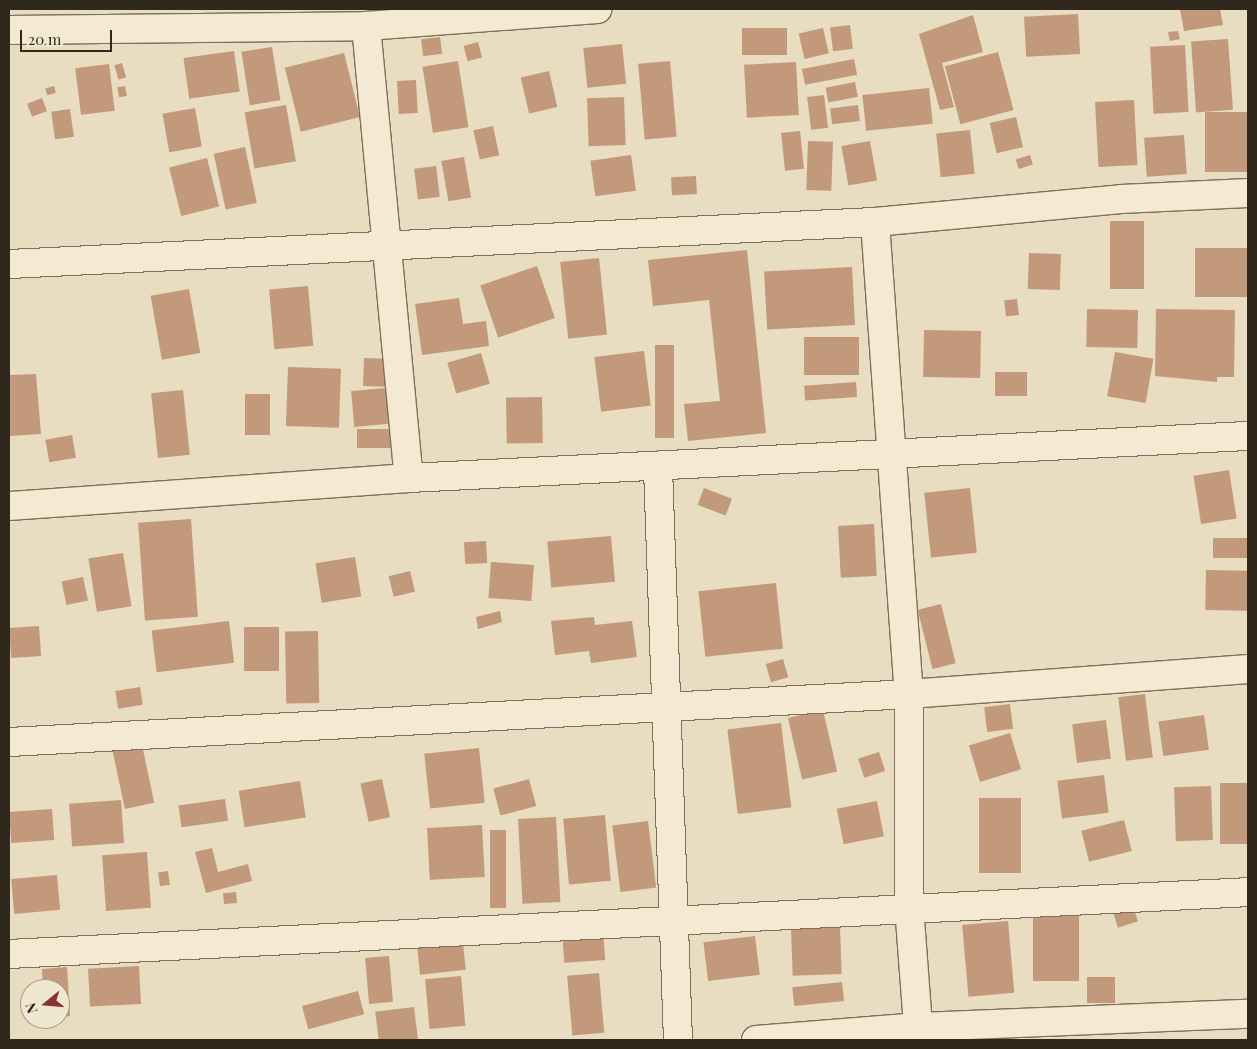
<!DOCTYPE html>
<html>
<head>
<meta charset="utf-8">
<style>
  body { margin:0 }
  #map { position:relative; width:1257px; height:1049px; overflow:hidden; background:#e8dcc1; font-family:"Playfair Display",serif }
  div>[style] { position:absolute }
  .building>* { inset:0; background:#c2997b; transform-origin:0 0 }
  .roads { filter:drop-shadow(1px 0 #7f6e5b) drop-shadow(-1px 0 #7f6e5b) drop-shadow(0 1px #7f6e5b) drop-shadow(0 -1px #7f6e5b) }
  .street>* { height:28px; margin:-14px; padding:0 14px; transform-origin:14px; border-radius:14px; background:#f4ead3 }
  span { translate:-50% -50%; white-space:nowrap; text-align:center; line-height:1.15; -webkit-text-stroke:4px #f0e7d0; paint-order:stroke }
  .frame { position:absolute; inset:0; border:10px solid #30271d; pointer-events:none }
  .north { position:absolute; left:20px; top:979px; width:50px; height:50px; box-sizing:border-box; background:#f0e7d0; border:1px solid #a39a88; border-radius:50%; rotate:253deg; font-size:14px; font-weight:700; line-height:20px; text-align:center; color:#30271d }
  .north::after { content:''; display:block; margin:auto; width:18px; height:22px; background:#873233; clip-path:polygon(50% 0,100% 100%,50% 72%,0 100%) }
  .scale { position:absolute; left:20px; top:30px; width:92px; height:22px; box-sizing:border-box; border:2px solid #30271d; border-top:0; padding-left:6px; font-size:15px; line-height:18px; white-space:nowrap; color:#30271d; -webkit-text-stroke:4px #f0e7d0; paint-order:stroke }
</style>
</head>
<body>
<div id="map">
  <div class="building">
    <i style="clip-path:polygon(1180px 9px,1220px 9px,1223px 25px,1184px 31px)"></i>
    <i style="left:1078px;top:14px;width:40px;height:54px;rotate:87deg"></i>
    <i style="clip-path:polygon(973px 15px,983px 52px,942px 63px,954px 107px,940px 110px,919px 34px)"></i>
    <i style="left:850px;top:25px;width:24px;height:20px;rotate:83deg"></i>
    <i style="left:742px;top:28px;width:45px;height:27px"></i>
    <i style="left:823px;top:28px;width:26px;height:25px;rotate:77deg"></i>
    <i style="clip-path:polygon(1178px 31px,1180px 39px,1170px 41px,1168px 32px)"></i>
    <i style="left:440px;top:37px;width:17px;height:19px;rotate:83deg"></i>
    <i style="left:1228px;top:39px;width:71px;height:37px;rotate:86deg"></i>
    <i style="left:478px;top:42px;width:16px;height:15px;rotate:75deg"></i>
    <i style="left:622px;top:44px;width:40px;height:39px;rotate:84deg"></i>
    <i style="left:1185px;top:45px;width:67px;height:35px;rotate:87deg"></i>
    <i style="left:272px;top:47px;width:54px;height:31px;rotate:81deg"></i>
    <i style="left:234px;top:51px;width:41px;height:51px;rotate:82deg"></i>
    <i style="left:998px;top:52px;width:60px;height:55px;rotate:75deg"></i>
    <i style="left:344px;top:53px;width:66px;height:61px;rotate:76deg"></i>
    <i style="left:854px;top:59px;width:16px;height:53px;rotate:79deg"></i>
    <i style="left:458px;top:61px;width:67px;height:36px;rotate:81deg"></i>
    <i style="left:670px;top:61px;width:76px;height:32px;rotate:85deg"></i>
    <i style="left:796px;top:62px;width:53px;height:52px;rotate:87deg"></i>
    <i style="left:122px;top:63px;width:15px;height:8px;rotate:74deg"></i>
    <i style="left:109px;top:64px;width:47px;height:34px;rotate:83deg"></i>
    <i style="left:549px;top:71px;width:37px;height:29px;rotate:77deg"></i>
    <i style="left:416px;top:80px;width:33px;height:19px;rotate:87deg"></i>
    <i style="left:855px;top:82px;width:15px;height:30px;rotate:79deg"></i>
    <i style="left:54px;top:86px;width:7px;height:9px;rotate:74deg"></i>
    <i style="left:125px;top:86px;width:10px;height:8px;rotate:79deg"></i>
    <i style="left:929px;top:88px;width:36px;height:67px;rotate:84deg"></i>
    <i style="left:824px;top:95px;width:33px;height:17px;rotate:83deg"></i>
    <i style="left:624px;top:97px;width:48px;height:37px;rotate:88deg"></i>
    <i style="left:42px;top:98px;width:14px;height:16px;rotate:69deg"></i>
    <i style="left:1134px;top:100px;width:65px;height:39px;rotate:87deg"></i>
    <i style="left:286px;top:105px;width:57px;height:42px;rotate:80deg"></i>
    <i style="left:858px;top:105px;width:16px;height:28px;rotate:83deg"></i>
    <i style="left:195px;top:108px;width:39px;height:33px;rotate:80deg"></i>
    <i style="left:70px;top:109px;width:28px;height:19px;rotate:82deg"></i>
    <i style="left:1248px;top:112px;width:60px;height:43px;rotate:90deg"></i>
    <i style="left:1016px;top:117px;width:31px;height:27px;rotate:77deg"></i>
    <i style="left:493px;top:126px;width:30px;height:20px;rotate:78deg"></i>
    <i style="left:970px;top:130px;width:44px;height:34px;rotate:84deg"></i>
    <i style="left:800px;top:131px;width:38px;height:19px;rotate:84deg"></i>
    <i style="left:1184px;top:135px;width:39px;height:40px;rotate:86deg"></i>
    <i style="left:808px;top:141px;width:25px;height:49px;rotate:2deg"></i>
    <i style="left:870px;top:141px;width:40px;height:29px;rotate:80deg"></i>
    <i style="left:245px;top:147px;width:57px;height:32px;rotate:78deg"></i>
    <i style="left:631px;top:155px;width:36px;height:41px;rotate:82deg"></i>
    <i style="left:1030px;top:155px;width:10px;height:15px;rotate:73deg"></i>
    <i style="left:464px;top:157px;width:41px;height:23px;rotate:80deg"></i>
    <i style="left:207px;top:158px;width:50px;height:39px;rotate:76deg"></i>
    <i style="left:436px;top:166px;width:31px;height:22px;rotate:83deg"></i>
    <i style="left:696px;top:176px;width:18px;height:25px;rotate:87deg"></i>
    <i style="left:1110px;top:221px;width:34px;height:68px"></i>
    <i style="left:1195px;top:248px;width:53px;height:49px"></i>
    <i style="clip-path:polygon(747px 250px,766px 433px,688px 441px,684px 404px,720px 401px,709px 300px,653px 306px,648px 260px)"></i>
    <i style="left:1029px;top:253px;width:32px;height:36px;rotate:2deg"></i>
    <i style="left:599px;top:258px;width:77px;height:39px;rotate:84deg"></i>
    <i style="left:537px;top:266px;width:55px;height:60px;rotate:71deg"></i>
    <i style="left:852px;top:267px;width:58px;height:88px;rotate:87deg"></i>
    <i style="left:308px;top:286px;width:60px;height:39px;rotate:85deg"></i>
    <i style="left:189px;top:289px;width:65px;height:39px;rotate:80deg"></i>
    <i style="clip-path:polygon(459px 298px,463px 324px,486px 321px,489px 346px,422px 355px,415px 304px)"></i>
    <i style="left:1017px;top:299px;width:16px;height:13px;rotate:83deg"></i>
    <i style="left:1087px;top:309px;width:51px;height:38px;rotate:1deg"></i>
    <i style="clip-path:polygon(1156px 309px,1235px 310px,1234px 377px,1217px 377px,1217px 382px,1155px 376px)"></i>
    <i style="left:924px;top:330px;width:57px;height:47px;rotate:1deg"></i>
    <i style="left:804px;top:337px;width:55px;height:38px"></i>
    <i style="left:655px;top:345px;width:19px;height:93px"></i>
    <i style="left:644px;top:351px;width:55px;height:50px;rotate:83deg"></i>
    <i style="left:1115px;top:352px;width:39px;height:45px;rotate:10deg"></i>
    <i style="left:481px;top:353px;width:32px;height:35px;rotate:74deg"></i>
    <i style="left:364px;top:358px;width:24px;height:28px;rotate:2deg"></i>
    <i style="left:288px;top:367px;width:53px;height:59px;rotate:2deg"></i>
    <i style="left:995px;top:372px;width:32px;height:24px"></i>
    <i style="clip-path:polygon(36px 374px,41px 434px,9px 436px,9px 375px)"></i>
    <i style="left:856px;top:382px;width:15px;height:52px;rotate:86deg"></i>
    <i style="left:386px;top:388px;width:36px;height:35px;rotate:85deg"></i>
    <i style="left:183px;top:390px;width:65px;height:32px;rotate:84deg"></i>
    <i style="left:245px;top:394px;width:25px;height:41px"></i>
    <i style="left:542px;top:397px;width:46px;height:36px;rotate:89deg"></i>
    <i style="left:390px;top:429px;width:19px;height:33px;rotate:90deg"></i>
    <i style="left:72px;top:435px;width:23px;height:27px;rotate:80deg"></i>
    <i style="left:1229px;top:470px;width:49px;height:36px;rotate:81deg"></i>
    <i style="left:704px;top:488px;width:30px;height:18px;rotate:21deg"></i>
    <i style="left:970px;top:488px;width:65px;height:46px;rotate:84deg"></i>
    <i style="left:191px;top:519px;width:98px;height:53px;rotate:86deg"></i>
    <i style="left:874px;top:524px;width:52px;height:36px;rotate:87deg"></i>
    <i style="left:611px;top:536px;width:46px;height:64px;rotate:85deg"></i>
    <i style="left:1248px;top:538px;width:20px;height:35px;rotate:90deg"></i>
    <i style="left:486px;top:541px;width:22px;height:22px;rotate:87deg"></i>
    <i style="left:123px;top:553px;width:54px;height:35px;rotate:81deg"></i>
    <i style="left:355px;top:557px;width:40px;height:40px;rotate:81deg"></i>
    <i style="left:491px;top:562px;width:43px;height:36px;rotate:4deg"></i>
    <i style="left:1206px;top:570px;width:42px;height:40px;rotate:1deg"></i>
    <i style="left:410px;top:571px;width:21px;height:22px;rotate:76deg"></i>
    <i style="left:83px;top:577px;width:24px;height:22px;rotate:78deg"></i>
    <i style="left:776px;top:583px;width:66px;height:78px;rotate:84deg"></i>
    <i style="left:941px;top:604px;width:61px;height:24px;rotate:76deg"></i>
    <i style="clip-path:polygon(500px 611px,502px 622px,478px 629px,476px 617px)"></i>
    <i style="clip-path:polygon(594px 617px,595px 625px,632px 621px,637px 657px,591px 663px,589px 651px,555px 655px,551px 621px)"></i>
    <i style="left:229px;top:621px;width:42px;height:78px;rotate:83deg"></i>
    <i style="left:39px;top:626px;width:30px;height:30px;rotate:86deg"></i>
    <i style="left:244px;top:627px;width:35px;height:44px"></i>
    <i style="left:318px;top:631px;width:72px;height:33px;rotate:89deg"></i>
    <i style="left:783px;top:659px;width:19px;height:18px;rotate:74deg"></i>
    <i style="left:140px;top:687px;width:18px;height:25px;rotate:81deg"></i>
    <i style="left:1145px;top:694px;width:64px;height:27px;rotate:83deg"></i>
    <i style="left:1010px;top:704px;width:25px;height:26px;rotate:83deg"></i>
    <i style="left:823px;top:710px;width:63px;height:36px;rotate:77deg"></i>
    <i style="left:1204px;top:715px;width:35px;height:46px;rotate:82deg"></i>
    <i style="left:1106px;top:720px;width:39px;height:34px;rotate:83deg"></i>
    <i style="left:781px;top:723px;width:85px;height:54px;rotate:83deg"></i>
    <i style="left:1010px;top:733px;width:38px;height:43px;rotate:73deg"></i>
    <i style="left:142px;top:745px;width:59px;height:30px;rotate:78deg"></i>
    <i style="left:479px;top:748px;width:55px;height:55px;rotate:84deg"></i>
    <i style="left:879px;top:752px;width:20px;height:22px;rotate:72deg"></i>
    <i style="left:1104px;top:775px;width:38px;height:47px;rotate:83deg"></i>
    <i style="left:382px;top:779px;width:39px;height:22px;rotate:78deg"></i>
    <i style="left:529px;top:779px;width:28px;height:37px;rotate:75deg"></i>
    <i style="left:300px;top:781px;width:37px;height:62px;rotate:81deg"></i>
    <i style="left:1248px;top:783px;width:61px;height:28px;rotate:90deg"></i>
    <i style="left:1211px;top:786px;width:54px;height:37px;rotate:88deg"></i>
    <i style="left:979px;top:798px;width:42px;height:75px"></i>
    <i style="left:225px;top:799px;width:22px;height:47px;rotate:82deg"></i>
    <i style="left:121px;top:800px;width:43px;height:52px;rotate:86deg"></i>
    <i style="left:877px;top:801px;width:36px;height:41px;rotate:79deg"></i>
    <i style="left:52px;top:809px;width:31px;height:43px;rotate:86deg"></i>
    <i style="left:605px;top:815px;width:66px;height:42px;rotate:85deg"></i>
    <i style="left:556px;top:817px;width:85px;height:38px;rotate:87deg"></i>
    <i style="left:1124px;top:820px;width:32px;height:44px;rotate:76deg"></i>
    <i style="left:648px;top:821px;width:67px;height:36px;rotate:83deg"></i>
    <i style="left:482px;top:825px;width:52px;height:55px;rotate:87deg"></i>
    <i style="left:490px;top:830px;width:16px;height:78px"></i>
    <i style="clip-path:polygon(212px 848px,218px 872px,248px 864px,252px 881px,206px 893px,195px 852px)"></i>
    <i style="left:147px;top:852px;width:56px;height:45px;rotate:86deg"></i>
    <i style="left:168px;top:871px;width:14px;height:10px;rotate:82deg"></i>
    <i style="left:57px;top:875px;width:35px;height:46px;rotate:85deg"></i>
    <i style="left:236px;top:892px;width:11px;height:13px;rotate:85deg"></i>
    <i style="left:1133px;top:906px;width:16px;height:21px;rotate:72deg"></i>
    <i style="left:1033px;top:913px;width:46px;height:68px"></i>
    <i style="left:1008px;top:921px;width:72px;height:46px;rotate:85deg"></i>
    <i style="left:840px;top:927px;width:47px;height:49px;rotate:88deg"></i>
    <i style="left:603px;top:929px;width:31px;height:41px;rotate:86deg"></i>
    <i style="left:755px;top:936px;width:39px;height:52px;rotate:83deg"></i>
    <i style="left:463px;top:943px;width:27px;height:46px;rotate:84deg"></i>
    <i style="left:389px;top:956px;width:46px;height:24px;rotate:85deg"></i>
    <i style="left:139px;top:966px;width:38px;height:51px;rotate:87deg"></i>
    <i style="clip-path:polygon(67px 967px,70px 1016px,60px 1017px,60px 989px,43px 989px,42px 969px)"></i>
    <i style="left:599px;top:973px;width:60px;height:32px;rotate:85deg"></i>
    <i style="left:461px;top:976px;width:50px;height:36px;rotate:85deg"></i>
    <i style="left:1087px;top:977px;width:28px;height:26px"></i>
    <i style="left:842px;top:982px;width:19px;height:50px;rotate:84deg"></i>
    <i style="left:358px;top:991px;width:24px;height:58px;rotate:75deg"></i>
    <i style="left:414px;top:1007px;width:33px;height:39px;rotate:83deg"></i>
  </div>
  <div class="roads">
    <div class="street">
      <i style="left:366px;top:26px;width:454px;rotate:84.6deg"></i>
      <i style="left:9px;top:30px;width:357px;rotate:-0.6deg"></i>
      <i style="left:366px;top:26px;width:232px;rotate:-4.2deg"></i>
      <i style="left:875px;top:222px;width:473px;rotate:85.9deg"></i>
      <i style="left:909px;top:694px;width:212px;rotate:90deg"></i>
      <i style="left:909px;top:906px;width:134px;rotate:85.7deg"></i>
      <i style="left:9px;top:264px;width:867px;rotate:-2.78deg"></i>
      <i style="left:875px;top:222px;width:247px;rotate:-5.3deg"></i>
      <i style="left:1121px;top:199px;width:127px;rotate:-2.7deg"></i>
      <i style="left:658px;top:468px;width:572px;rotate:88deg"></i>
      <i style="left:9px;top:506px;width:401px;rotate:-4deg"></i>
      <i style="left:409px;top:478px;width:840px;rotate:-2.87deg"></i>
      <i style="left:9px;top:742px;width:901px;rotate:-3.05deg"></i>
      <i style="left:909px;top:694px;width:340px;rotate:-4.2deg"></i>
      <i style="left:9px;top:954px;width:1241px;rotate:-2.86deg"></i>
      <i style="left:756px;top:1040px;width:164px;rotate:-4.6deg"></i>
      <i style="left:919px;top:1027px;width:329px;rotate:-2.3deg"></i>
    </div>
  </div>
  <div class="frame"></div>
  <div class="north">N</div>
  <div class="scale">20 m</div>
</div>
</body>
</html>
